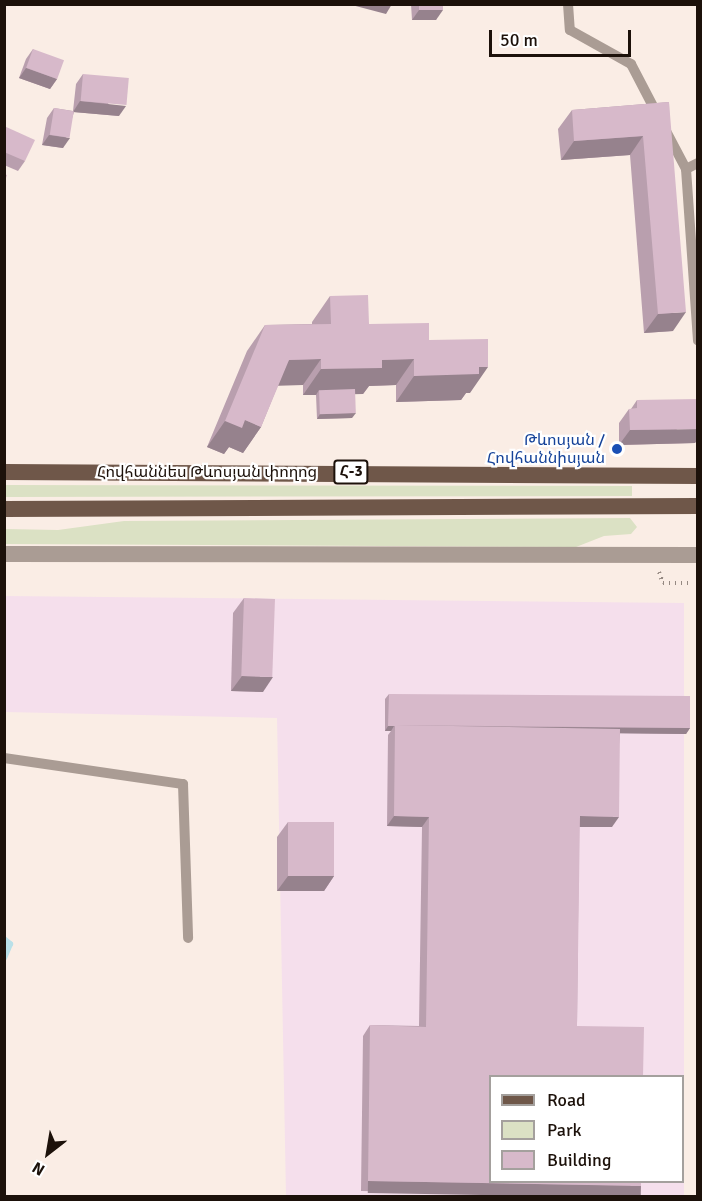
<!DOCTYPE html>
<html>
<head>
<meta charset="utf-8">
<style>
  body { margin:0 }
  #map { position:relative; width:702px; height:1201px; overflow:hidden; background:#faede5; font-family:Signika,"Noto Sans Armenian",sans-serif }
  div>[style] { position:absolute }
  .industrial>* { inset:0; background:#f5dfec }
  .green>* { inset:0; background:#dbe1c4 }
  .stream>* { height:6px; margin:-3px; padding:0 3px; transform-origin:3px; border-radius:3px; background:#b9e0e8 }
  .path>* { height:4px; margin-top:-2px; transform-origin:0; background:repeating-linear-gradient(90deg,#958982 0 1.5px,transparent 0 6px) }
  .service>* { height:10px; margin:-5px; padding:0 5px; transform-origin:5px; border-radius:5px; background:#aa9c94 }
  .tertiary>* { height:16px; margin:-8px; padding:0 8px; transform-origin:8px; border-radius:8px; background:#aa9c94 }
  .primary>* { height:16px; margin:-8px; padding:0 8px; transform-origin:8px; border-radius:8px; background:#6f5749 }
  .wall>* { inset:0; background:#b99fae }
  .shaded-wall>* { inset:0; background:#96828d; transform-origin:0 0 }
  .building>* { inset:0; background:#d7b9ca; transform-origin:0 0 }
  .dots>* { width:16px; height:16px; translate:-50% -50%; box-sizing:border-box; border:3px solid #fff; border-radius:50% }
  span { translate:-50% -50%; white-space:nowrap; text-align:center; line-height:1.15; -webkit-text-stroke:4.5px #fff; paint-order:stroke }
  .shield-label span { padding:2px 4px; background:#fff; border:2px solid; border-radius:4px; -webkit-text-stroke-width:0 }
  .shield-label { font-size:15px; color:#1c110a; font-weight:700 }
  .transit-label { font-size:16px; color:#164399 }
  .right { translate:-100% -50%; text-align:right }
  .street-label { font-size:16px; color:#1c110a }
  .frame { position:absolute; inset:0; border:6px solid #1c110a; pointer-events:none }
  .legend { position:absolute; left:489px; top:1075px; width:195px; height:108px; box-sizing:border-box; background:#fff; border:2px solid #a4a09d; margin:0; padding:8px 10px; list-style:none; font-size:18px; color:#1c110a }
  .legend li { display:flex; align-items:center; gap:12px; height:30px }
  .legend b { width:30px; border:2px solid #a4a09d }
  .north { position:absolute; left:18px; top:1123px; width:60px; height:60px; -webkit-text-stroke:4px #fff; paint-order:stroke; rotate:211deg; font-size:16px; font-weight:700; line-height:24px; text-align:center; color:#1c110a }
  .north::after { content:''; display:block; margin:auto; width:21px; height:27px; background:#1c110a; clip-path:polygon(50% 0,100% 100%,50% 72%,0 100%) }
  .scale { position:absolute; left:489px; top:30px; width:142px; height:27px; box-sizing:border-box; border:3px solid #1c110a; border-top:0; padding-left:8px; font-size:18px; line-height:21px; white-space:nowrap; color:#1c110a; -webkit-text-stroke:4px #fff; paint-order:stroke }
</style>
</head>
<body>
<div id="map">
  <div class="industrial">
    <i style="clip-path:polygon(evenodd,5px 596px,684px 603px,684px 1196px,286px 1196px,277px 718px,5px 712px,5px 596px,490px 1076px,682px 1076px,682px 1182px,490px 1182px,490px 1076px)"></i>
  </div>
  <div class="green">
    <i style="clip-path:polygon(5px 485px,632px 486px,632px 496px,5px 497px)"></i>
    <i style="clip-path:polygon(630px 518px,637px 527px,631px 534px,604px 536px,576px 547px,5px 544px,5px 529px,58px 530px,124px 521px)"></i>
  </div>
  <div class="stream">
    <i style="left:4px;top:939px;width:8px;rotate:40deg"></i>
    <i style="left:10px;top:944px;width:15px;rotate:113deg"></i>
  </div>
  <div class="path">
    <i style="left:659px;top:572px;width:12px;rotate:70deg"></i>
    <i style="left:663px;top:583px;width:27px"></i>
  </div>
  <div class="service">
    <i style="left:568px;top:4px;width:26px;rotate:86deg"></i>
    <i style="left:570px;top:30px;width:70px;rotate:29.1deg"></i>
    <i style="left:631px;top:64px;width:56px;rotate:62.5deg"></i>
    <i style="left:666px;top:131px;width:43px;rotate:62.2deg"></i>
    <i style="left:686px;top:169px;width:172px;rotate:86deg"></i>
    <i style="left:686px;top:169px;width:13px;rotate:-27deg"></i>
    <i style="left:4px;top:758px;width:181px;rotate:8.3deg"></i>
    <i style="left:183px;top:784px;width:154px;rotate:88.1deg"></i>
  </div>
  <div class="tertiary">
    <i style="left:4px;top:554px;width:694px;rotate:0.08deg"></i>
  </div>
  <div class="primary">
    <i style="left:4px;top:472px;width:694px;rotate:0.33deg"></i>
    <i style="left:4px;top:509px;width:694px;rotate:-0.25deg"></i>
  </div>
  <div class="wall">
    <i style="clip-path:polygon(411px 4px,443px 4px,436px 20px,412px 20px)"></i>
    <i style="clip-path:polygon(33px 49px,57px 79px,50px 89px,19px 78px,26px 59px)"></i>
    <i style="clip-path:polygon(83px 74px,119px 116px,74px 112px,63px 148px,42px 145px,47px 118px,54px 108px,73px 111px,76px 84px)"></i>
    <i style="clip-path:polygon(669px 102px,673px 331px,644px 333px,630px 155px,561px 160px,558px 129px,572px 110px)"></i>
    <i style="clip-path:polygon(4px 126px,25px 161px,18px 171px,4px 165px)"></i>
    <i style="clip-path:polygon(330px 296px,369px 324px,429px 340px,470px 393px,466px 393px,461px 400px,396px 402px,396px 385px,369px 386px,363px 394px,355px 394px,352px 418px,317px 419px,316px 395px,303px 395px,303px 385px,278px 385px,261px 427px,243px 453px,229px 447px,224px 454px,207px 447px,247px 351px,265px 325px,312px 324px,312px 322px)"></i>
    <i style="clip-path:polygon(637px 400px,695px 443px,619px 445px,619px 423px,629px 409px,631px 409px)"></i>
    <i style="clip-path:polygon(244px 598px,263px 692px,231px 691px,233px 613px)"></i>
    <i style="clip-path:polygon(389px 694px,690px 728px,686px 734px,620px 733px,612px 827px,579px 827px,577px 1026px,634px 1196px,361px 1191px,363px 1036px,370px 1025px,419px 1026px,422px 827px,387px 826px,388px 735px,391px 731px,385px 731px,385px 699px)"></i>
    <i style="clip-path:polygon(288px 822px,334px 876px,324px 891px,277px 891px,277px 837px)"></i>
  </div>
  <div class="shaded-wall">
    <i style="clip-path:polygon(348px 4px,392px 4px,386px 14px)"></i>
    <i style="clip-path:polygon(419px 10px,443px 10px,436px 20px,412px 20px)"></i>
    <i style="clip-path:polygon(26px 68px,57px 79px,50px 89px,19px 78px)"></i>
    <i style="clip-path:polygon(80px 101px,126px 106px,119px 116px,73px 112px)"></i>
    <i style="clip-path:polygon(49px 135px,70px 138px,63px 148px,42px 145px)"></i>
    <i style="clip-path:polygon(643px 136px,630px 155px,561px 160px,574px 141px)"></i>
    <i style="clip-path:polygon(686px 312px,673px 331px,644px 333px,658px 314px)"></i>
    <i style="clip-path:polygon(321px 359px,303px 385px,271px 386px,289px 360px)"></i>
    <i style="clip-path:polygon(414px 359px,396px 385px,369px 386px,363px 394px,320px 395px,319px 390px,316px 395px,303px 395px,321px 369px,382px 360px)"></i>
    <i style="clip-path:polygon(479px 367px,488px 367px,470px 393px,466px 393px,461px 400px,396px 402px,414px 376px)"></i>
    <i style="clip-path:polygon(356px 413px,352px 418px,317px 419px,320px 414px)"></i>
    <i style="clip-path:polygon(245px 420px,261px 427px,243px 453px,229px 447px,224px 454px,207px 447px,225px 421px)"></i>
    <i style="clip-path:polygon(698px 429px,698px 440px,695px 443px,619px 445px,630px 430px)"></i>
    <i style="clip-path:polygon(242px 676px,273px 677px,263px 692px,231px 691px)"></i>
    <i style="clip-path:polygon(388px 726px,394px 726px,391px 731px,385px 731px)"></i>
    <i style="clip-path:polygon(395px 726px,690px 728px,686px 734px,395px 731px)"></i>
    <i style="clip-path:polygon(394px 816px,429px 817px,422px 827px,387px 826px)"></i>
    <i style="clip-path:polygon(580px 816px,619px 817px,612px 827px,573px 827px)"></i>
    <i style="clip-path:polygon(288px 876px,334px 876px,324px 891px,277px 891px)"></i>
    <i style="left:368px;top:1181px;width:273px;height:12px;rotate:1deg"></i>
  </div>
  <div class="building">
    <i style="left:419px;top:4px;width:24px;height:6px"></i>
    <i style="left:33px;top:49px;width:33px;height:20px;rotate:20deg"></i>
    <i style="left:83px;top:74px;width:46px;height:27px;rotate:5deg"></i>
    <i style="clip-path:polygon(669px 102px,686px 312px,658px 314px,643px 136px,574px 141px,572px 110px)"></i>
    <i style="left:54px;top:108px;width:20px;height:27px;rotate:9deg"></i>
    <i style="clip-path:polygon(4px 126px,35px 140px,25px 161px,4px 152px)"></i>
    <i style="clip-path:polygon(4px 174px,7px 175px,4px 184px)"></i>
    <i style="clip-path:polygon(368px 295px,369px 324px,429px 323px,429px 340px,488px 339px,488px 367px,479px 367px,479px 374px,414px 376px,414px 359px,382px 360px,382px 368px,321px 369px,321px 359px,289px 360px,261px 427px,245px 420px,242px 428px,225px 421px,265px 325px,331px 324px,330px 296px)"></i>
    <i style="left:355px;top:389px;width:24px;height:36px;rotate:88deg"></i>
    <i style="clip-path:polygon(698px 399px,698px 429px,630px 430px,629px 409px,637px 408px,637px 400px)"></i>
    <i style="left:244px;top:598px;width:31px;height:78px;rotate:2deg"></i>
    <i style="clip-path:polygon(389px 694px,690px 696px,690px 728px,395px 725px,395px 726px,388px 726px)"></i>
    <i style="clip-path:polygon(395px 725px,620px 729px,619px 817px,580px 816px,577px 1026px,644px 1027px,643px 1077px,490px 1077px,490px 1182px,641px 1182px,641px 1186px,368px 1181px,370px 1025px,426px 1027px,429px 817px,394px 816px)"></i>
    <i style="left:288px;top:822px;width:46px;height:54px"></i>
  </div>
  <div class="dots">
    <i style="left:617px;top:449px;background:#1a4fb4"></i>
  </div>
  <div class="shield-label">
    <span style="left:351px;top:472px">Հ-3</span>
  </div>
  <div class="transit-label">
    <span class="right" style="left:605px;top:449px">Թևոսյան /<br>Հովհաննիսյան</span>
  </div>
  <div class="street-label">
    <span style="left:207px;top:472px">Հովհաննես Թևոսյան փողոց</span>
  </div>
  <div class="frame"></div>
  <ul class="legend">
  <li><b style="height:8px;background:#6f5749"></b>Road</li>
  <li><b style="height:16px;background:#dbe1c4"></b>Park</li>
  <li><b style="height:16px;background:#d7b9ca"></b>Building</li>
  </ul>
  <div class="north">N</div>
  <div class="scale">50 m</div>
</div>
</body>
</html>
